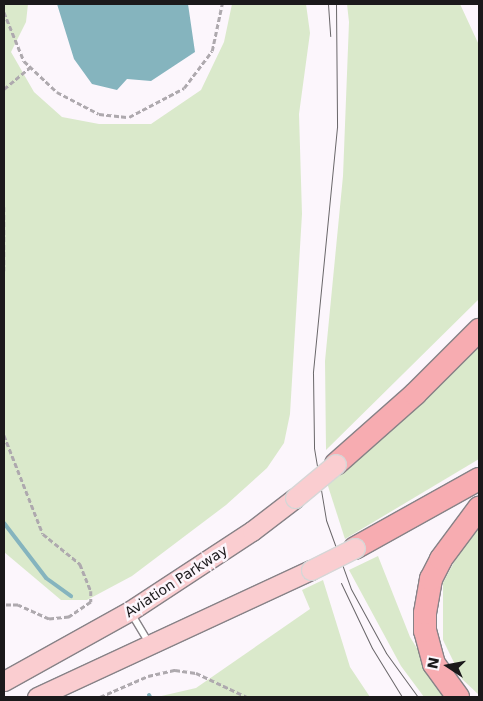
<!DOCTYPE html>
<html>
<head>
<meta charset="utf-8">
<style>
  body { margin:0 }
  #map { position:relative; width:483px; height:701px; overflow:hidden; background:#fcf6fc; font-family:"DejaVu Sans",sans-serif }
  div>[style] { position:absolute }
  .green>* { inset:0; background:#dae9cb }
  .water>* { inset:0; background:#85b4be }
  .stream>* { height:4px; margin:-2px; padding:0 2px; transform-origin:2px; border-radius:2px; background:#85b4be }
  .path>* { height:2.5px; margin-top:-1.25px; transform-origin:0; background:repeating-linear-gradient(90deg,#aea9ae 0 5px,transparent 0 7.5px) }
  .roads { filter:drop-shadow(1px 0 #878287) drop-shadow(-1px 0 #878287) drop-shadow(0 1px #878287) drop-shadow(0 -1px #878287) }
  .lane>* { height:6px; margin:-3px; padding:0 3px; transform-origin:3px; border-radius:3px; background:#fff }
  .primary>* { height:19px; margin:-9.5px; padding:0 9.5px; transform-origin:9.5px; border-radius:9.5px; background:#facdd0 }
  .highway>* { height:22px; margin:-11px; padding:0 11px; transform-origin:11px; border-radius:11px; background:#f7acb1 }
  .tram>* { height:1px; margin:-0.5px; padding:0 0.5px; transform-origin:0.5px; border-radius:0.5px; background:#696669 }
  .bridges { filter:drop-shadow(1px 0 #d6d6d6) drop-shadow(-1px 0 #d6d6d6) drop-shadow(0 1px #d6d6d6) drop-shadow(0 -1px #d6d6d6) }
  .primary-bridge>* { height:19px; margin:-9.5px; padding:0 9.5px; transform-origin:9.5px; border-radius:9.5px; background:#facdd0 }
  span { translate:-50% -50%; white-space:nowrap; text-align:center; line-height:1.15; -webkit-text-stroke:5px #fcf6fc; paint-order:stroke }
  .street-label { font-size:14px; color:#1b191b }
  .frame { position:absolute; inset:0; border:5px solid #1b191b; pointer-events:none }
  .north { position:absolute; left:423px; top:641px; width:50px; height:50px; -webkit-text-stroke:4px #fcf6fc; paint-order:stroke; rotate:281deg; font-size:14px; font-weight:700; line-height:20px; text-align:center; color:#1b191b }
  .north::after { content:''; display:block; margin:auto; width:18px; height:22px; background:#1b191b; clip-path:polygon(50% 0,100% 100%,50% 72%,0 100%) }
</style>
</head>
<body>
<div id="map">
  <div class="green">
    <i style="clip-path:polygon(4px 4px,28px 4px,26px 22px,11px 52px,34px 92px,62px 117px,99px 124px,151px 124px,201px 90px,224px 42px,232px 4px,306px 4px,310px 33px,299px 114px,302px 214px,290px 414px,284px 443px,267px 468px,226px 505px,132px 576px,87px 600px,61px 600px,4px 552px)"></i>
    <i style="clip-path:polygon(347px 4px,460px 4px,479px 45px,479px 299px,326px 450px,325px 361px,343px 176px,349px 22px)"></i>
    <i style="clip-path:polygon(479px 341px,479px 459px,345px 539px,327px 483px)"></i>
    <i style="clip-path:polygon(479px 527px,479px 695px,462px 679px,443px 640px,443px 583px,463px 545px)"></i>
    <i style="clip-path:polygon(378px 556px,410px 637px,447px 697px,424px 697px,401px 666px,349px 570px)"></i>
    <i style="clip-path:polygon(323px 580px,350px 667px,370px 697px,157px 697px,196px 688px,310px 609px,302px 590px)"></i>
  </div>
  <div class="water">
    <i style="clip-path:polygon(57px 4px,188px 4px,195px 52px,151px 81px,127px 79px,117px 90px,92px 84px,74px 59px)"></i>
  </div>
  <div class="stream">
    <i style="left:4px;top:523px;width:69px;rotate:52.6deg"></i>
    <i style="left:46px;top:578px;width:31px;rotate:36deg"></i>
    <i style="left:149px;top:695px;width:2px;rotate:63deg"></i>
  </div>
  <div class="path">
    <i style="left:4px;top:12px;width:53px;rotate:67.8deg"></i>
    <i style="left:24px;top:61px;width:45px;rotate:43.2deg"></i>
    <i style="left:57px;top:92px;width:47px;rotate:27.6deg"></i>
    <i style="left:99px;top:114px;width:30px;rotate:6deg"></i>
    <i style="left:129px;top:117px;width:62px;rotate:-27.8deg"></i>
    <i style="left:184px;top:88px;width:46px;rotate:-52.9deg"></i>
    <i style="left:212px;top:51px;width:48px;rotate:-78deg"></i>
    <i style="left:4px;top:89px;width:34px;rotate:-40deg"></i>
    <i style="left:4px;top:207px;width:64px;rotate:90deg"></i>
    <i style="left:4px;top:435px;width:106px;rotate:68.5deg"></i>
    <i style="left:43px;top:534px;width:48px;rotate:39deg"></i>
    <i style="left:80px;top:564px;width:29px;rotate:68deg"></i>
    <i style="left:91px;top:591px;width:11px;rotate:90deg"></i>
    <i style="left:91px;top:602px;width:27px;rotate:146deg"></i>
    <i style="left:69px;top:617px;width:20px;rotate:174deg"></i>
    <i style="left:49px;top:619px;width:34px;rotate:-156deg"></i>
    <i style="left:18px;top:605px;width:14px;rotate:180deg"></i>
    <i style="left:100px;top:697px;width:52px;rotate:-23.6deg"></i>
    <i style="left:148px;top:676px;width:28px;rotate:-13deg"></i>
    <i style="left:175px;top:670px;width:21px;rotate:8deg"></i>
    <i style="left:196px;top:673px;width:56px;rotate:25.2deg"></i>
  </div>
  <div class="roads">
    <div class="lane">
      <i style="left:131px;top:613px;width:35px;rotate:59deg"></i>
    </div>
    <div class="primary">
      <i style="left:4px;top:681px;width:144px;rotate:-29.1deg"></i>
      <i style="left:130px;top:611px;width:146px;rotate:-33.3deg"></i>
      <i style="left:252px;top:531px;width:54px;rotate:-37.5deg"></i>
      <i style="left:37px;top:697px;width:302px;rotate:-24.9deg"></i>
    </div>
    <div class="highway">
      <i style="left:336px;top:464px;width:106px;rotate:-41.5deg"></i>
      <i style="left:415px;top:394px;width:91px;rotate:-45deg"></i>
      <i style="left:355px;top:548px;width:142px;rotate:-29.1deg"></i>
      <i style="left:458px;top:697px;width:41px;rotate:-126deg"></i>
      <i style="left:434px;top:664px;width:34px;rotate:-105deg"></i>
      <i style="left:425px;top:631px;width:18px;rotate:-90deg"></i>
      <i style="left:425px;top:613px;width:35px;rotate:-80deg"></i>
      <i style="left:431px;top:579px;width:22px;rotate:-63deg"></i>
      <i style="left:441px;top:559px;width:64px;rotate:-53.3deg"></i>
    </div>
  </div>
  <div class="tram">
    <i style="left:328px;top:4px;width:32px;rotate:86deg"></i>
    <i style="left:336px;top:4px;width:123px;rotate:89.5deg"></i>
    <i style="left:337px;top:127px;width:247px;rotate:95.6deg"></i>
    <i style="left:313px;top:373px;width:75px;rotate:89.2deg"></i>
    <i style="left:314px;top:448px;width:73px;rotate:80.5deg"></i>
    <i style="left:326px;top:520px;width:73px;rotate:70.1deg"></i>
    <i style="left:351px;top:589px;width:73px;rotate:61.3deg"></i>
    <i style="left:386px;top:653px;width:54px;rotate:54deg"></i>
    <i style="left:341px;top:583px;width:72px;rotate:64.5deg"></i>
    <i style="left:372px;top:648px;width:57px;rotate:58.5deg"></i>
  </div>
  <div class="bridges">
    <div class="primary-bridge">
      <i style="left:295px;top:498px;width:53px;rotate:-39.7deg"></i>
      <i style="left:311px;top:570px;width:49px;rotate:-26.6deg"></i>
    </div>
  </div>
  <div class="street-label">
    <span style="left:176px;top:581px;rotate:-33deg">Aviation Parkway</span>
  </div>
  <div class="frame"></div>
  <div class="north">N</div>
</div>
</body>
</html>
